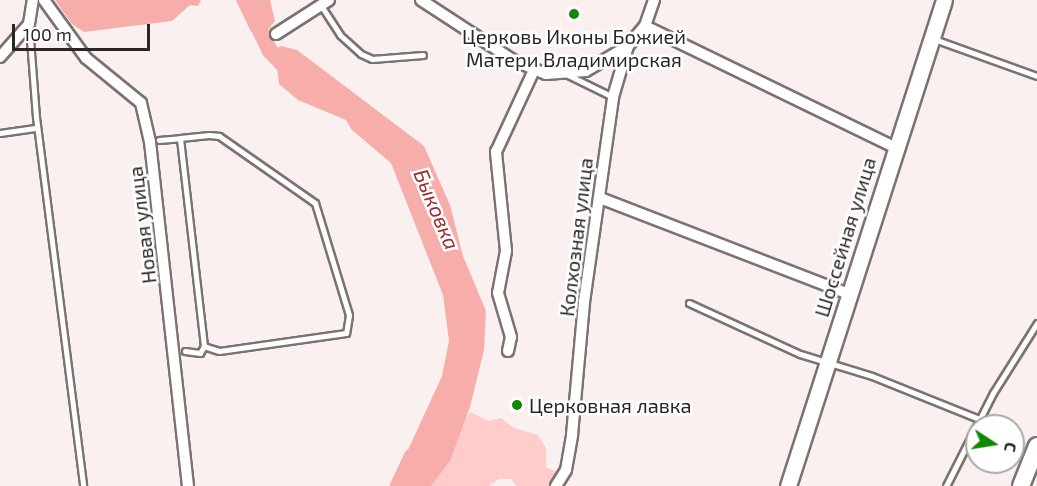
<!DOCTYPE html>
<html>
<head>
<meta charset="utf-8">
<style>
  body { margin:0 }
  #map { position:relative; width:1037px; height:486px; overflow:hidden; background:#faf0ef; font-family:"Exo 2",sans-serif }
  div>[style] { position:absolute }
  .green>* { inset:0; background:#fecdca }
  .water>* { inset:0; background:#f7aeab }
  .river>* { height:16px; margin:-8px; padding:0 8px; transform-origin:8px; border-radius:8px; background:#f7aeab }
  .roads { filter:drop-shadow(2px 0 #7b7271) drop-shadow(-2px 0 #7b7271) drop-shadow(0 2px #7b7271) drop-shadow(0 -2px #7b7271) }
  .lane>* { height:5px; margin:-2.5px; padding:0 2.5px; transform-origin:2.5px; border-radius:2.5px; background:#fff }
  .street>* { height:10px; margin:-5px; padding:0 5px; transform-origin:5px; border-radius:5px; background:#fff }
  .secondary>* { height:15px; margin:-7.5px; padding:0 7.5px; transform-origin:7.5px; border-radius:7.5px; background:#fff }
  .primary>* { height:16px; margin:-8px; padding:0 8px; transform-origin:8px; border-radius:8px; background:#fff }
  .dots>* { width:16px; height:16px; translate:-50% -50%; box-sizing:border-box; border:3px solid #fff; border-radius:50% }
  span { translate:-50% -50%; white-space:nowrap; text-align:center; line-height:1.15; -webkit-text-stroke:5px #fff; paint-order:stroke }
  .poi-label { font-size:20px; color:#2a2626 }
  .left { translate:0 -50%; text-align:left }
  .street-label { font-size:20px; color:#2a2626 }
  .water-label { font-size:21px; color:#962f33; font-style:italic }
  .north { position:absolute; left:965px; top:414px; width:60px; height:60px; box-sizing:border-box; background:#fff; border:2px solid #aaa8a8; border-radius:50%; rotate:102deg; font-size:16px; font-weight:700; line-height:24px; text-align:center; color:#2a2626 }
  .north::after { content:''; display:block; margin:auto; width:21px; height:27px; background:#128704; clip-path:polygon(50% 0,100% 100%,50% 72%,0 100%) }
  .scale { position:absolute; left:12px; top:24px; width:138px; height:27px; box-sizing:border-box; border:3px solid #2a2626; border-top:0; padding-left:8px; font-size:18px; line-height:21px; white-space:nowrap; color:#2a2626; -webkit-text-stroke:4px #fff; paint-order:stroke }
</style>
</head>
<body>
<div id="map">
  <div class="green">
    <i style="clip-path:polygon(470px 412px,489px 421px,501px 418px,514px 428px,538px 435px,546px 448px,546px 467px,559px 473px,559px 486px,517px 486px,511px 479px,499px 479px,489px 486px,427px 486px)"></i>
  </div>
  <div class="water">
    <i style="clip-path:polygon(55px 0,201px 0,198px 6px,190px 5px,172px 21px,84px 32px,72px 24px)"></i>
    <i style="clip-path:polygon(236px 0,270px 0,275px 21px,267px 31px,251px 32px)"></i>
    <i style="clip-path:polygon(281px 46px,297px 50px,424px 146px,450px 205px,463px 256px,486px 311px,484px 350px,470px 407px,450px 461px,431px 486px,401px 486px,408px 450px,442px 376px,449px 341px,443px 295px,391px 163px,352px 130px,346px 120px,298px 100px,279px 84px,275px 49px)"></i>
  </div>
  <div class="river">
    <i style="left:245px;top:0;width:57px;rotate:63.9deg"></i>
    <i style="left:270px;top:51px;width:29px;rotate:46deg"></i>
    <i style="left:398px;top:486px;width:33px;rotate:-65deg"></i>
  </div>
  <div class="roads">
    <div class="lane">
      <i style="left:322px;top:7px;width:33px;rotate:57deg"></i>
      <i style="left:340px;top:35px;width:28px;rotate:42deg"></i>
      <i style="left:361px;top:54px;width:12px;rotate:24deg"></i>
      <i style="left:372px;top:59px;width:51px;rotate:-4.5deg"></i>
      <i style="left:29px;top:26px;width:91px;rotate:85.6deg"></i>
      <i style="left:36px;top:117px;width:372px;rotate:82.7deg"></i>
      <i style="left:934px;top:39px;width:109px;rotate:19.8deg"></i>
      <i style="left:568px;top:75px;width:50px;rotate:26.1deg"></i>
      <i style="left:0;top:133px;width:37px;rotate:-8deg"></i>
      <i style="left:159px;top:140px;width:21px;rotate:-5deg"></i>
      <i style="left:180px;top:138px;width:29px;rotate:-6deg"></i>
      <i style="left:209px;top:135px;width:10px;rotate:6deg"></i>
      <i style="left:219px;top:136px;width:117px;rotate:34.9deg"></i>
      <i style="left:315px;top:203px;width:117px;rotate:73.1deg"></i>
      <i style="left:349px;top:315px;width:18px;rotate:99deg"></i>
      <i style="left:346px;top:333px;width:128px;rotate:171.9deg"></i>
      <i style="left:219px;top:351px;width:16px;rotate:-162deg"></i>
      <i style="left:204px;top:346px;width:209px;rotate:-96.6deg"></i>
      <i style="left:689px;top:303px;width:122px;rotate:24.7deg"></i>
      <i style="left:800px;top:354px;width:75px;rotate:17deg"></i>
      <i style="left:872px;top:376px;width:115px;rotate:21.9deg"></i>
      <i style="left:185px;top:351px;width:15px;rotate:8deg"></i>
      <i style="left:200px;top:353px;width:8px;rotate:-60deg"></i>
      <i style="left:946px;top:486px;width:104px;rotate:-63.2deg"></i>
      <i style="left:993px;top:393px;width:83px;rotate:-57.8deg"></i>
    </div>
    <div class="street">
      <i style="left:44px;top:0;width:72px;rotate:54.1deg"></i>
      <i style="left:86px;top:58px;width:71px;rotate:39.3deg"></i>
      <i style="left:141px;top:103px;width:40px;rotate:77deg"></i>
      <i style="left:150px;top:142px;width:346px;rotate:83.7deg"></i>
      <i style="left:421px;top:0;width:110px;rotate:33.1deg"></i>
      <i style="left:513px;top:60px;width:36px;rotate:23deg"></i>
      <i style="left:546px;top:74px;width:40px;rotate:-4.3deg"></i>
      <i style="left:586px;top:71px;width:49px;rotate:-30.8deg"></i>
      <i style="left:645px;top:26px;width:277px;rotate:25.9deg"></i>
      <i style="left:276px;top:34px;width:63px;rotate:-32.7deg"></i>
      <i style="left:0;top:57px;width:44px;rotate:-48.7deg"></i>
      <i style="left:29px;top:24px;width:24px;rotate:-81deg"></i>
      <i style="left:600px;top:198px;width:267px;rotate:21.1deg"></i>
      <i style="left:508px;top:351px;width:14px;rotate:-78deg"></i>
      <i style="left:511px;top:337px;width:46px;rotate:-106.5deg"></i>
      <i style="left:498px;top:293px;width:43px;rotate:-79.2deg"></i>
      <i style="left:506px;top:251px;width:100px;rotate:-95.8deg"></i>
      <i style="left:496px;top:152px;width:90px;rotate:-65.1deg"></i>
      <i style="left:556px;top:486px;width:19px;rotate:-58deg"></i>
      <i style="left:566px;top:470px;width:36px;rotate:-80deg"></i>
      <i style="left:572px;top:435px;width:134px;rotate:-84.8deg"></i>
      <i style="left:584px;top:302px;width:207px;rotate:-81.9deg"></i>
      <i style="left:613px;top:97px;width:53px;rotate:-73.6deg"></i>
      <i style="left:628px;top:46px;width:26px;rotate:-50deg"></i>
      <i style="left:645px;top:26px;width:28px;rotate:-71deg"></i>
    </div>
    <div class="secondary">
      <i style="left:788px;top:486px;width:510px;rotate:-72.2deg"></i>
    </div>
    <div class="primary">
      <i style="left:1021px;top:486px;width:43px;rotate:-68.2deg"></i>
    </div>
  </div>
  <div class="dots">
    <i style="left:574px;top:14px;background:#128704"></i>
    <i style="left:517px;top:405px;background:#128704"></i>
  </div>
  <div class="poi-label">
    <span style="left:574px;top:48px">Церковь Иконы Божией<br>Матери Владимирская</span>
    <span class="left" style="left:529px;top:405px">Церковная лавка</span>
  </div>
  <div class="street-label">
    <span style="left:142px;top:225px;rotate:-97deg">Новая улица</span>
    <span style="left:576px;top:237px;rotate:-83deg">Колхозная улица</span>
    <span style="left:845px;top:237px;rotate:-73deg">Шоссейная улица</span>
  </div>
  <div class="water-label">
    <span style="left:437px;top:209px;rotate:67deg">Быковка</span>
  </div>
  <div class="north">С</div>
  <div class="scale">100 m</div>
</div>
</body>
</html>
